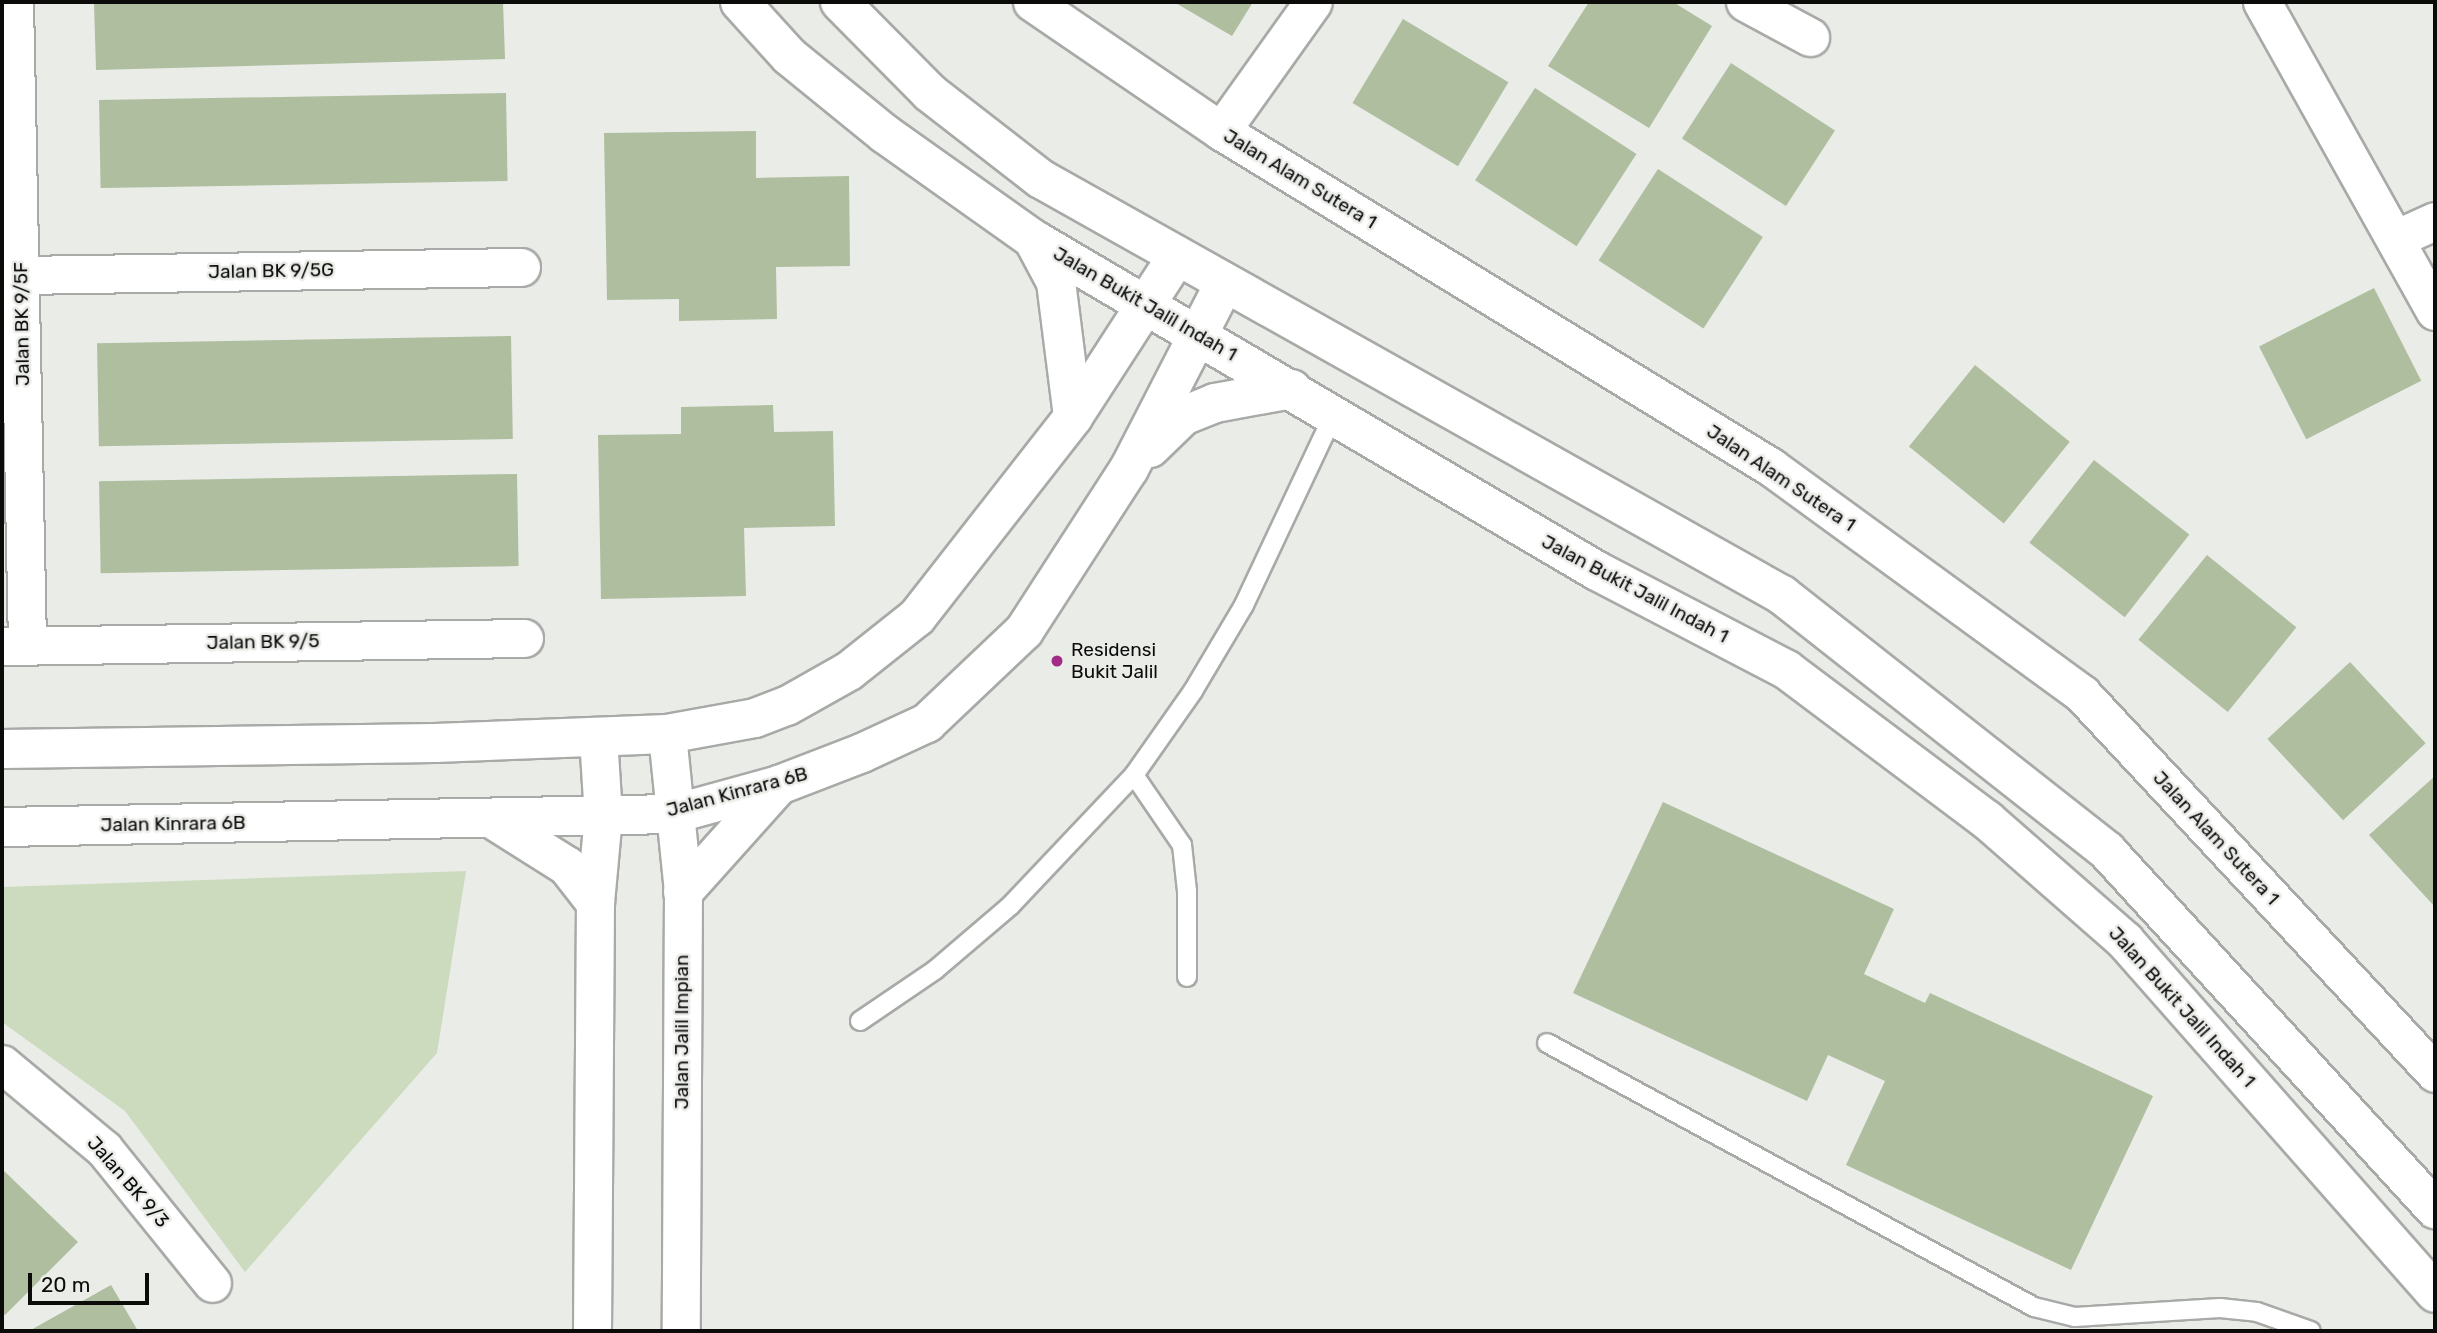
<!DOCTYPE html>
<html>
<head>
<meta charset="utf-8">
<style>
  body { margin:0 }
  #map { position:relative; width:2437px; height:1333px; overflow:hidden; background:#eaece8; font-family:Rubik,sans-serif }
  div>[style] { position:absolute }
  .green>* { inset:0; background:#ccdbbd }
  .building>* { inset:0; background:#aebe9f; transform-origin:0 0 }
  .roads { filter:drop-shadow(2px 0 #a8aaa7) drop-shadow(-2px 0 #a8aaa7) drop-shadow(0 2px #a8aaa7) drop-shadow(0 -2px #a8aaa7) }
  .service>* { height:18px; margin:-9px; padding:0 9px; transform-origin:9px; border-radius:9px; background:#fff }
  .minor>* { height:37px; margin:-18.5px; padding:0 18.5px; transform-origin:18.5px; border-radius:18.5px; background:#fff }
  .tertiary>* { height:38px; margin:-19px; padding:0 19px; transform-origin:19px; border-radius:19px; background:#fff }
  .dots>* { width:19px; height:19px; translate:-50% -50%; box-sizing:border-box; border:4px solid #eaece8; border-radius:50% }
  span { translate:-50% -50%; white-space:nowrap; text-align:center; line-height:1.15; -webkit-text-stroke:5px #eaece8; paint-order:stroke }
  .street-label { font-size:19px; color:#0b0b0a }
  .poi-label { font-size:19px; color:#0b0b0a }
  .left { translate:0 -50%; text-align:left }
  .frame { position:absolute; inset:0; border:4px solid #0b0b0a; pointer-events:none }
  .scale { position:absolute; left:28px; top:1273px; width:121px; height:32px; box-sizing:border-box; border:4px solid #0b0b0a; border-top:0; padding-left:9px; font-size:21px; line-height:24px; white-space:nowrap; color:#0b0b0a; -webkit-text-stroke:5px #eaece8; paint-order:stroke }
</style>
</head>
<body>
<div id="map">
  <div class="green">
    <i style="clip-path:polygon(466px 871px,437px 1053px,245px 1272px,125px 1111px,2px 1022px,2px 887px)"></i>
  </div>
  <div class="building">
    <i style="clip-path:polygon(94px 2px,503px 2px,505px 59px,96px 70px)"></i>
    <i style="clip-path:polygon(1174px 2px,1253px 2px,1232px 36px)"></i>
    <i style="clip-path:polygon(1589px 2px,1673px 2px,1712px 26px,1649px 128px,1548px 66px)"></i>
    <i style="left:1403px;top:19px;width:123px;height:98px;rotate:31deg"></i>
    <i style="left:1731px;top:63px;width:124px;height:90px;rotate:33deg"></i>
    <i style="left:1535px;top:88px;width:121px;height:110px;rotate:33deg"></i>
    <i style="left:506px;top:93px;width:88px;height:407px;rotate:89deg"></i>
    <i style="clip-path:polygon(756px 131px,756px 178px,849px 176px,850px 266px,776px 267px,777px 319px,679px 321px,679px 299px,607px 300px,604px 133px)"></i>
    <i style="left:1658px;top:169px;width:125px;height:109px;rotate:33deg"></i>
    <i style="left:2374px;top:288px;width:104px;height:129px;rotate:63deg"></i>
    <i style="left:511px;top:336px;width:103px;height:414px;rotate:89deg"></i>
    <i style="left:1975px;top:365px;width:122px;height:105px;rotate:39deg"></i>
    <i style="clip-path:polygon(773px 405px,774px 432px,833px 431px,835px 526px,744px 528px,746px 596px,601px 599px,598px 435px,681px 434px,681px 407px)"></i>
    <i style="left:2094px;top:460px;width:121px;height:105px;rotate:38deg"></i>
    <i style="left:517px;top:474px;width:92px;height:418px;rotate:89deg"></i>
    <i style="left:2207px;top:555px;width:115px;height:109px;rotate:39deg"></i>
    <i style="left:2350px;top:662px;width:111px;height:113px;rotate:47deg"></i>
    <i style="clip-path:polygon(2435px 776px,2435px 907px,2369px 835px)"></i>
    <i style="clip-path:polygon(1663px 802px,1894px 909px,1864px 974px,1925px 1003px,1930px 993px,2153px 1096px,2071px 1270px,1846px 1165px,1885px 1081px,1828px 1055px,1807px 1101px,1573px 993px)"></i>
    <i style="clip-path:polygon(2px 1169px,78px 1242px,5px 1315px,2px 1312px)"></i>
    <i style="clip-path:polygon(111px 1285px,138px 1331px,29px 1331px)"></i>
  </div>
  <div class="roads">
    <div class="service">
      <i style="left:1134px;top:775px;width:85px;rotate:55.6deg"></i>
      <i style="left:1182px;top:845px;width:46px;rotate:83.8deg"></i>
      <i style="left:1187px;top:891px;width:86px;rotate:90deg"></i>
      <i style="left:860px;top:1021px;width:91px;rotate:-34.2deg"></i>
      <i style="left:935px;top:970px;width:100px;rotate:-40.5deg"></i>
      <i style="left:1011px;top:905px;width:179px;rotate:-46.6deg"></i>
      <i style="left:1134px;top:775px;width:103px;rotate:-54.9deg"></i>
      <i style="left:1193px;top:691px;width:100px;rotate:-59.3deg"></i>
      <i style="left:1244px;top:605px;width:207px;rotate:-64.8deg"></i>
      <i style="left:1547px;top:1043px;width:554px;rotate:28.46deg"></i>
      <i style="left:2034px;top:1307px;width:42px;rotate:13.7deg"></i>
      <i style="left:2075px;top:1317px;width:145px;rotate:-3.6deg"></i>
      <i style="left:2220px;top:1308px;width:37px;rotate:6deg"></i>
      <i style="left:2257px;top:1312px;width:57px;rotate:19.4deg"></i>
    </div>
    <div class="minor">
      <i style="left:14px;top:2px;width:644px;rotate:88.84deg"></i>
      <i style="left:1032px;top:2px;width:229px;rotate:34.3deg"></i>
      <i style="left:1221px;top:131px;width:645px;rotate:31.42deg"></i>
      <i style="left:1771px;top:467px;width:385px;rotate:36.1deg"></i>
      <i style="left:2082px;top:694px;width:518px;rotate:47.03deg"></i>
      <i style="left:1745px;top:2px;width:74px;rotate:28.3deg"></i>
      <i style="left:2262px;top:2px;width:354px;rotate:60.8deg"></i>
      <i style="left:1221px;top:131px;width:158px;rotate:-54.5deg"></i>
      <i style="left:2395px;top:239px;width:44px;rotate:-24.2deg"></i>
      <i style="left:21px;top:275px;width:500px;rotate:-0.92deg"></i>
      <i style="left:4px;top:646px;width:520px;rotate:-0.88deg"></i>
      <i style="left:667px;top:734px;width:159px;rotate:84.2deg"></i>
      <i style="left:683px;top:892px;width:439px;rotate:90.3deg"></i>
      <i style="left:2px;top:1064px;width:133px;rotate:39.8deg"></i>
      <i style="left:104px;top:1149px;width:172px;rotate:51.1deg"></i>
      <i style="left:592px;top:1331px;width:429px;rotate:-89.6deg"></i>
      <i style="left:595px;top:902px;width:86px;rotate:-84.7deg"></i>
      <i style="left:603px;top:816px;width:80px;rotate:-93.6deg"></i>
    </div>
    <div class="tertiary">
      <i style="left:740px;top:2px;width:73px;rotate:47.8deg"></i>
      <i style="left:789px;top:56px;width:124px;rotate:39.1deg"></i>
      <i style="left:885px;top:134px;width:181px;rotate:35.4deg"></i>
      <i style="left:1033px;top:239px;width:654px;rotate:30.48deg"></i>
      <i style="left:1597px;top:571px;width:214px;rotate:27.5deg"></i>
      <i style="left:1787px;top:670px;width:250px;rotate:36.9deg"></i>
      <i style="left:1987px;top:820px;width:184px;rotate:41.2deg"></i>
      <i style="left:2125px;top:941px;width:469px;rotate:48.6deg"></i>
      <i style="left:840px;top:2px;width:128px;rotate:45.3deg"></i>
      <i style="left:930px;top:93px;width:140px;rotate:37.8deg"></i>
      <i style="left:1041px;top:179px;width:850px;rotate:29.31deg"></i>
      <i style="left:1782px;top:595px;width:414px;rotate:38.2deg"></i>
      <i style="left:2107px;top:851px;width:486px;rotate:47.5deg"></i>
      <i style="left:1033px;top:239px;width:49px;rotate:61.9deg"></i>
      <i style="left:1056px;top:282px;width:136px;rotate:82.8deg"></i>
      <i style="left:1150px;top:448px;width:46px;rotate:-44.1deg"></i>
      <i style="left:1183px;top:416px;width:35px;rotate:-22deg"></i>
      <i style="left:1215px;top:403px;width:78px;rotate:-10.3deg"></i>
      <i style="left:2px;top:749px;width:433px;rotate:-0.8deg"></i>
      <i style="left:435px;top:743px;width:232px;rotate:-2.2deg"></i>
      <i style="left:667px;top:734px;width:89px;rotate:-10.3deg"></i>
      <i style="left:755px;top:718px;width:34px;rotate:-21deg"></i>
      <i style="left:787px;top:706px;width:71px;rotate:-29.4deg"></i>
      <i style="left:849px;top:671px;width:87px;rotate:-38.5deg"></i>
      <i style="left:917px;top:617px;width:254px;rotate:-52deg"></i>
      <i style="left:1073px;top:417px;width:192px;rotate:-57.1deg"></i>
      <i style="left:492px;top:819px;width:89px;rotate:32.1deg"></i>
      <i style="left:567px;top:866px;width:46px;rotate:52.1deg"></i>
      <i style="left:2px;top:827px;width:672px;rotate:-1.11deg"></i>
      <i style="left:674px;top:814px;width:109px;rotate:-15.4deg"></i>
      <i style="left:779px;top:785px;width:89px;rotate:-21.1deg"></i>
      <i style="left:862px;top:753px;width:72px;rotate:-24.8deg"></i>
      <i style="left:927px;top:723px;width:134px;rotate:-43.5deg"></i>
      <i style="left:1024px;top:631px;width:193px;rotate:-57.1deg"></i>
      <i style="left:1129px;top:469px;width:208px;rotate:-62.8deg"></i>
      <i style="left:683px;top:892px;width:144px;rotate:-48.1deg"></i>
    </div>
  </div>
  <div class="dots">
    <i style="left:1057px;top:661px;background:#a22c85"></i>
  </div>
  <div class="street-label">
    <span style="left:1300px;top:179px;rotate:31deg">Jalan Alam Sutera 1</span>
    <span style="left:271px;top:271px;rotate:-1deg">Jalan BK 9/5G</span>
    <span style="left:1145px;top:304px;rotate:30deg">Jalan Bukit Jalil Indah 1</span>
    <span style="left:22px;top:324px;rotate:-91deg">Jalan BK 9/5F</span>
    <span style="left:1781px;top:478px;rotate:34deg">Jalan Alam Sutera 1</span>
    <span style="left:1635px;top:589px;rotate:28deg">Jalan Bukit Jalil Indah 1</span>
    <span style="left:263px;top:642px;rotate:-1deg">Jalan BK 9/5</span>
    <span style="left:737px;top:792px;rotate:-15deg">Jalan Kinrara 6B</span>
    <span style="left:173px;top:824px;rotate:-1deg">Jalan Kinrara 6B</span>
    <span style="left:2216px;top:838px;rotate:47deg">Jalan Alam Sutera 1</span>
    <span style="left:2182px;top:1007px;rotate:48deg">Jalan Bukit Jalil Indah 1</span>
    <span style="left:682px;top:1032px;rotate:-90deg">Jalan Jalil Impian</span>
    <span style="left:128px;top:1182px;rotate:49deg">Jalan BK 9/3</span>
  </div>
  <div class="poi-label">
    <span class="left" style="left:1071px;top:661px">Residensi<br>Bukit Jalil</span>
  </div>
  <div class="frame"></div>
  <div class="scale">20 m</div>
</div>
</body>
</html>
